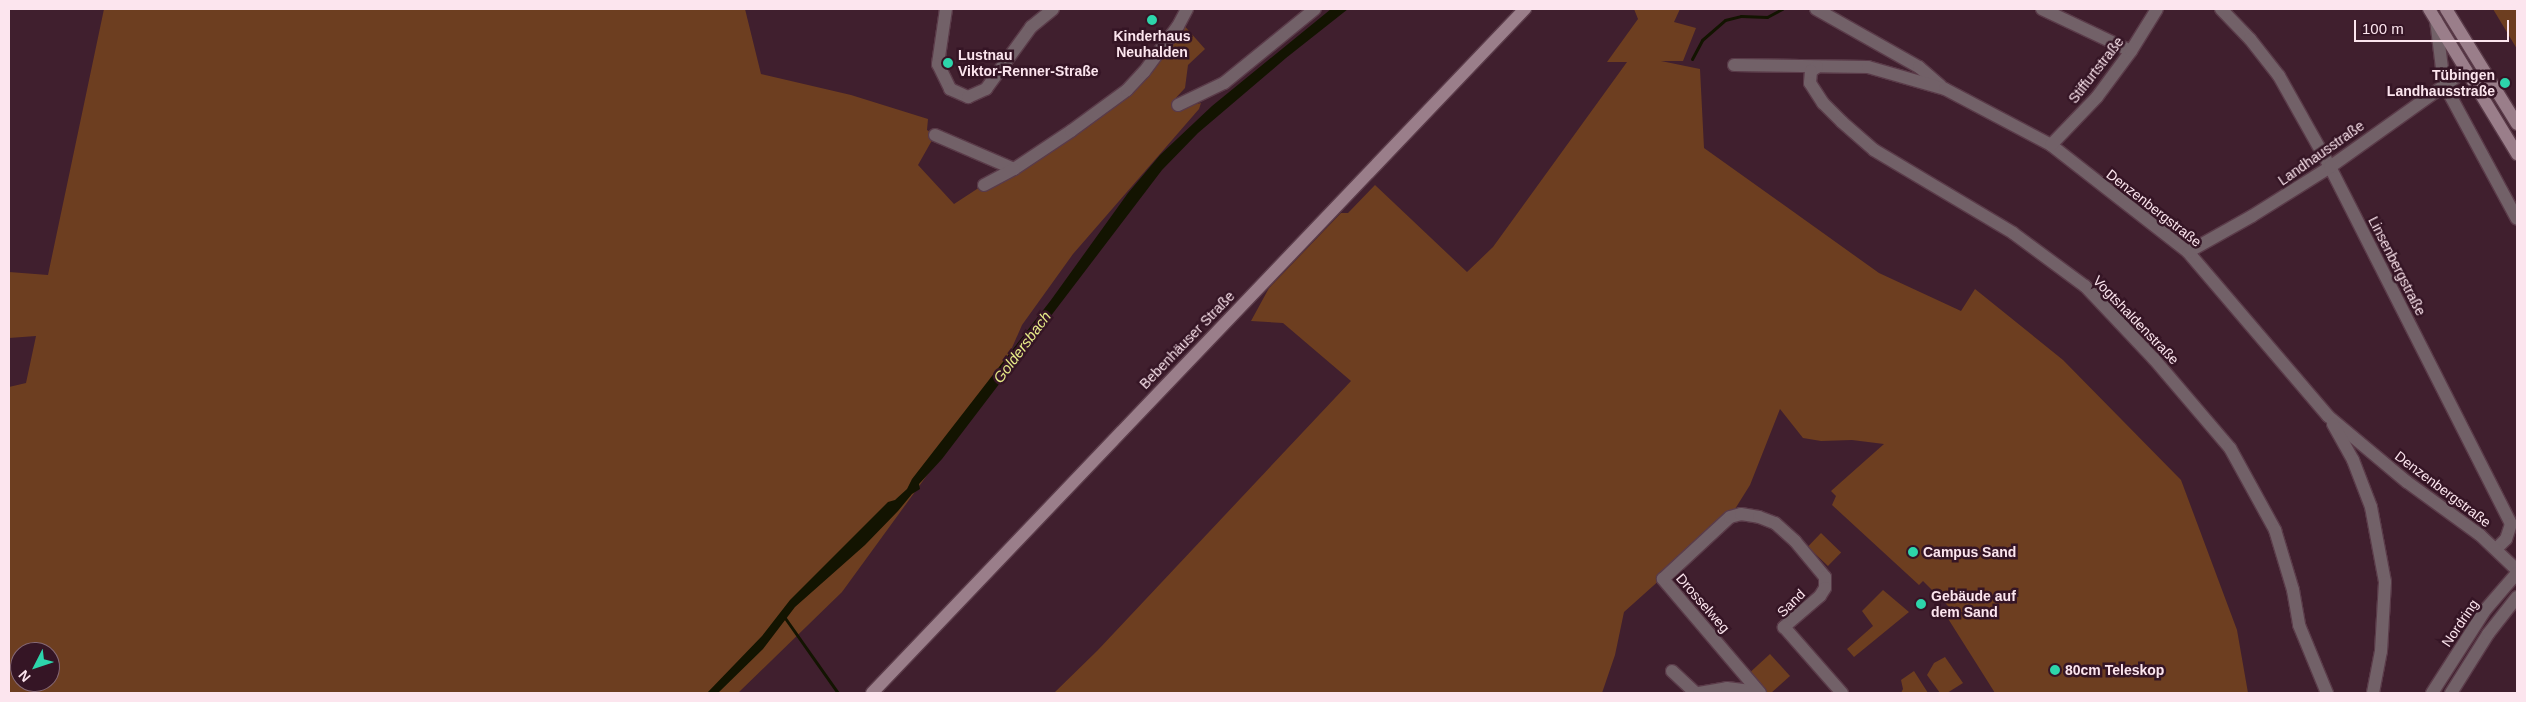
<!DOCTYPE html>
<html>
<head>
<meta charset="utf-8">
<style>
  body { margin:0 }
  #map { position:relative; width:2526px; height:702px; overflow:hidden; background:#401f2e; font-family:Arial,sans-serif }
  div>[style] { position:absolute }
  .green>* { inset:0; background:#6d3e20; transform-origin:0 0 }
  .water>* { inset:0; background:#131401 }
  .stream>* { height:3px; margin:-1.5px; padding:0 1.5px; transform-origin:1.5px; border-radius:1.5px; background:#131401 }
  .roads { filter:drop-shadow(1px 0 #5a3b49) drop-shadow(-1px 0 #5a3b49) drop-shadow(0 1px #5a3b49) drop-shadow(0 -1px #5a3b49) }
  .minor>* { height:12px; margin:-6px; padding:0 6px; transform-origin:6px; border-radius:6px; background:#726168 }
  .tertiary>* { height:12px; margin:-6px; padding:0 6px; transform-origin:6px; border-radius:6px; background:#726168 }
  .secondary>* { height:12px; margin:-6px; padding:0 6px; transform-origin:6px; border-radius:6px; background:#9a7e8a }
  .dots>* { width:14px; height:14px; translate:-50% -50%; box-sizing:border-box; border:2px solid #351525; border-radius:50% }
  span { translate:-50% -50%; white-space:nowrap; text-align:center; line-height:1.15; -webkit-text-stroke:5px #351525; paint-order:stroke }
  .poi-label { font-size:14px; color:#fce5ee; font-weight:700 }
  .left { translate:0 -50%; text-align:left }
  .right { translate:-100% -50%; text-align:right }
  .street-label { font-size:14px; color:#fce5ee }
  .water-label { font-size:15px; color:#e8ed88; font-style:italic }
  .frame { position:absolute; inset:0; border:10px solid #fce5ee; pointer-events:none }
  .north { position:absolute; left:10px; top:642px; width:50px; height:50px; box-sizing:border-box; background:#351525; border:1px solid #856875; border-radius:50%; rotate:229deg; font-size:14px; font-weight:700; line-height:20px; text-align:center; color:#fce5ee }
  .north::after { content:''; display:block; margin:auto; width:18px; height:22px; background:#2dd5ab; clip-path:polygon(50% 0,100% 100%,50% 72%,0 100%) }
  .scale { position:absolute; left:2354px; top:20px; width:155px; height:22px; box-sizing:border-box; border:2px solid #fce5ee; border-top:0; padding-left:6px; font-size:15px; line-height:18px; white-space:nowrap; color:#fce5ee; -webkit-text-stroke:4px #351525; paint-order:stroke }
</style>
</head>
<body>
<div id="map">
  <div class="green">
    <i style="clip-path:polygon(evenodd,104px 9px,745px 9px,761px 74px,851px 95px,928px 119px,927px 130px,935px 135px,918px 165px,954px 204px,1120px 96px,1181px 22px,1205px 49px,1188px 65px,1185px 88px,1174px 100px,1180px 108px,1201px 103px,1199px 109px,1073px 254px,1022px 325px,1000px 375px,842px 592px,738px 693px,9px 693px,9px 387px,26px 383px,36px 336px,9px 338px,9px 272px,48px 275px,104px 9px,20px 652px,50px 652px,50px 682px,20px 682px,20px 652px)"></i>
    <i style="clip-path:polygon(1634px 9px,1680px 9px,1674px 22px,1696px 28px,1683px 61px,1661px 61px,1700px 69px,1704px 148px,1879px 273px,1961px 311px,1975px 289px,2063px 360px,2181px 480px,2237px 630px,2248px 693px,1995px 693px,1947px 617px,1952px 610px,1923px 581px,1919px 585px,1832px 505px,1836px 496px,1831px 491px,1884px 444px,1852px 440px,1821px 441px,1803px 438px,1780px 409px,1750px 485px,1730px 517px,1624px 612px,1615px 655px,1602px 693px,1054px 693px,1098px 650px,1351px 381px,1283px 323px,1251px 321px,1269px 288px,1341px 213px,1348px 213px,1375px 185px,1467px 272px,1493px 247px,1627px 62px,1607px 62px,1638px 19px)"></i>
    <i style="clip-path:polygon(2493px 9px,2517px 9px,2517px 49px)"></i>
    <i style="left:1821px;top:533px;width:28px;height:19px;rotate:44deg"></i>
    <i style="clip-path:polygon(1883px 590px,1909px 612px,1854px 657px,1847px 649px,1873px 626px,1862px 611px)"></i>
    <i style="clip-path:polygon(1770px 654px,1790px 676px,1771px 693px,1761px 693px,1746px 676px)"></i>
    <i style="clip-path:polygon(1945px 657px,1963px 683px,1947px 693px,1940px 693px,1927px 675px,1934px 663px)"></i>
    <i style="clip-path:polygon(1914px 671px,1928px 693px,1901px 693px,1903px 689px,1901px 680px)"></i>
  </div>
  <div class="water">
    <i style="clip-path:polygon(1331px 9px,1348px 9px,1286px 58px,1198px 133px,1162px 170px,942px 459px,919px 484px,920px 489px,912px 494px,898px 511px,865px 545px,795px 607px,763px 649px,718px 693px,707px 693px,762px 636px,790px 600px,888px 502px,895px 500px,907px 489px,912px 479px,1051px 300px,1128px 193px,1160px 155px,1212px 106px)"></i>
  </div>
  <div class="stream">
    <i style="left:1692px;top:59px;width:21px;rotate:-62deg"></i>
    <i style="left:1702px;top:40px;width:30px;rotate:-41deg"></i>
    <i style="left:1725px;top:20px;width:16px;rotate:-14deg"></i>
    <i style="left:1741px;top:16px;width:26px;rotate:2deg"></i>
    <i style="left:1767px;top:17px;width:17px;rotate:-28deg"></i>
    <i style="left:785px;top:618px;width:92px;rotate:54.8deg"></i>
  </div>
  <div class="roads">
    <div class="minor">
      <i style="left:946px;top:9px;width:56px;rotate:98.3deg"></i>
      <i style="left:938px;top:64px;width:28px;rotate:64deg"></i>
      <i style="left:950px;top:89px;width:20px;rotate:24deg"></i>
      <i style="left:968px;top:97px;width:20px;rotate:-24deg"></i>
      <i style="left:986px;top:89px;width:77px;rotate:-54deg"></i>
      <i style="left:1031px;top:27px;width:28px;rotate:-39deg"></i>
      <i style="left:1816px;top:9px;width:118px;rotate:29.4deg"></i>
      <i style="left:1919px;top:67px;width:29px;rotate:41deg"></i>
      <i style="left:2042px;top:9px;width:98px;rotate:25.3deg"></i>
      <i style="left:2221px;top:9px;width:42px;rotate:46deg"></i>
      <i style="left:2250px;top:39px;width:47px;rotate:51.9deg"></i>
      <i style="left:2279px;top:76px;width:104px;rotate:60.7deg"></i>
      <i style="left:2330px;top:167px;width:400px;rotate:63.1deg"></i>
      <i style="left:2511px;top:524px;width:16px;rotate:108deg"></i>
      <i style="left:2506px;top:539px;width:14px;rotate:135deg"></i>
      <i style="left:2436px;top:20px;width:64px;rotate:82.9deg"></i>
      <i style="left:2444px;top:84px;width:153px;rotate:61.6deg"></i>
      <i style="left:1734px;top:65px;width:134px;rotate:0.9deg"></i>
      <i style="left:1868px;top:67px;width:80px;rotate:15.9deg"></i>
      <i style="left:1945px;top:89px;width:120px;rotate:27.8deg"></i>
      <i style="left:2051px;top:145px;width:174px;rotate:38deg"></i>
      <i style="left:2188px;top:252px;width:216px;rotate:49.5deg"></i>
      <i style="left:2328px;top:416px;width:103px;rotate:39.9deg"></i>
      <i style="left:2407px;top:482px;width:90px;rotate:36deg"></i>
      <i style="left:2480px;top:535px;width:51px;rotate:43.4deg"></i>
      <i style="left:1817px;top:67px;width:7px;rotate:146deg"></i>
      <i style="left:1811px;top:71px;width:12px;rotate:95deg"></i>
      <i style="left:1810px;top:83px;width:24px;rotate:57deg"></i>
      <i style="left:1823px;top:103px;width:27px;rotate:45deg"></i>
      <i style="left:1842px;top:122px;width:43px;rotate:41.2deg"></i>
      <i style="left:1874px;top:150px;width:162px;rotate:30.8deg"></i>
      <i style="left:2013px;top:233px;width:89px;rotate:36.4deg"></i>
      <i style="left:2085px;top:286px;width:100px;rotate:46.6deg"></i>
      <i style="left:2154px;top:359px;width:117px;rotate:49.5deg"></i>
      <i style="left:2230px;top:448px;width:94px;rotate:61.2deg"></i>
      <i style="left:2275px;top:530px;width:63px;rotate:73.3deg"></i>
      <i style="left:2293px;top:590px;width:36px;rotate:80deg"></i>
      <i style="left:2299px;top:625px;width:74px;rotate:67.6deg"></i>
      <i style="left:1178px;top:105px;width:51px;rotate:-25.6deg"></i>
      <i style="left:1224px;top:83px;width:117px;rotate:-39.1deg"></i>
      <i style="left:935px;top:135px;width:86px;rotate:23.3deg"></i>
      <i style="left:1014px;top:169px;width:69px;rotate:-33.7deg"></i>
      <i style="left:1071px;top:131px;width:69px;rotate:-36.2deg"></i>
      <i style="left:1127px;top:90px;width:25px;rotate:-47deg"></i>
      <i style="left:1144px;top:72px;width:57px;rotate:-53.5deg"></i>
      <i style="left:1178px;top:26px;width:19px;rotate:-62deg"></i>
      <i style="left:2051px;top:145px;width:66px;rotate:-46.2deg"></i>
      <i style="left:2097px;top:97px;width:57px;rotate:-53.5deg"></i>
      <i style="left:2131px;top:51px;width:49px;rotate:-58.2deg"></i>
      <i style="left:984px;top:185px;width:34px;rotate:-28deg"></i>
      <i style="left:2188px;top:252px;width:73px;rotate:-29.4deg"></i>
      <i style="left:2252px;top:216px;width:92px;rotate:-32.1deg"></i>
      <i style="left:2330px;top:167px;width:167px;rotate:-35.5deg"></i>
      <i style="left:2333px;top:424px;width:41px;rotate:60.9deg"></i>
      <i style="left:2353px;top:460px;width:50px;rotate:69deg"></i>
      <i style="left:2371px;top:507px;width:76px;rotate:79.4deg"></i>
      <i style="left:2385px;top:582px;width:69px;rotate:93.3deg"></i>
      <i style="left:2381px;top:651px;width:43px;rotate:100.8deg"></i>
      <i style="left:1672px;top:671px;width:33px;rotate:43deg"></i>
      <i style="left:1699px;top:693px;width:28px;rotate:-10deg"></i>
      <i style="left:1727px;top:688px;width:32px;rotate:7deg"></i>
      <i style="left:1760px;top:693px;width:150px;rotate:-130.4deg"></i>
      <i style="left:1663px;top:579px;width:91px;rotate:-42.8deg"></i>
      <i style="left:1730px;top:517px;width:11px;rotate:-15deg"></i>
      <i style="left:1741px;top:514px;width:18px;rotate:9deg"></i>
      <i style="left:1759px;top:517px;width:17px;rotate:21deg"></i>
      <i style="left:1775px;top:523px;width:27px;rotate:42deg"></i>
      <i style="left:1795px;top:541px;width:47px;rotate:50.2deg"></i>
      <i style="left:1825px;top:577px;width:11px;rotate:90deg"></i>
      <i style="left:1825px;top:588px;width:9px;rotate:122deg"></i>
      <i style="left:1820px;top:596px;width:48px;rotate:139.3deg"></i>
      <i style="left:1784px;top:627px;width:88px;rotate:48.7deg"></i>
    </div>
    <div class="tertiary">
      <i style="left:2432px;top:693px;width:100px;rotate:-57.3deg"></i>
      <i style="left:2486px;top:609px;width:48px;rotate:-49.3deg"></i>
      <i style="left:2451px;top:693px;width:70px;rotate:-57.9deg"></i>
      <i style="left:2488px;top:634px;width:47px;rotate:-51.9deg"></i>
    </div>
    <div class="secondary">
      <i style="left:2429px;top:9px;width:170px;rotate:58.7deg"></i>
      <i style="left:2446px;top:9px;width:135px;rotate:58.3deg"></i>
      <i style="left:872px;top:693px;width:946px;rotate:-46.33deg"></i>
    </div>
  </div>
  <div class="dots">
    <i style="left:1152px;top:20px;background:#2dd5ab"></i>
    <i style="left:948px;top:63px;background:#2dd5ab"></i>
    <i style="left:2505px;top:83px;background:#2dd5ab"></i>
    <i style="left:1913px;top:552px;background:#2dd5ab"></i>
    <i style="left:1921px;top:604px;background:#2dd5ab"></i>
    <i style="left:2055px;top:670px;background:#2dd5ab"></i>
  </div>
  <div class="poi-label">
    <span style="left:1152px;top:44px">Kinderhaus<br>Neuhalden</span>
    <span class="left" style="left:958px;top:63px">Lustnau<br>Viktor-Renner-Straße</span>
    <span class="right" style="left:2495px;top:83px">Tübingen<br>Landhausstraße</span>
    <span class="left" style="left:1923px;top:552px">Campus Sand</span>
    <span class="left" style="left:1931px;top:604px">Gebäude auf<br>dem Sand</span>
    <span class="left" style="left:2065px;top:670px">80cm Teleskop</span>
  </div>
  <div class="street-label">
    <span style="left:2096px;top:70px;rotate:-52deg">Stiffurtstraße</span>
    <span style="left:2321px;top:153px;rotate:-35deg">Landhausstraße</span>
    <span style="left:2154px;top:208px;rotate:38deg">Denzenbergstraße</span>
    <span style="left:2397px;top:266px;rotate:63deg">Linsenbergstraße</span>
    <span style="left:2136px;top:320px;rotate:46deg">Vogtshaldenstraße</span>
    <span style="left:1187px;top:340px;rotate:-46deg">Bebenhäuser Straße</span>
    <span style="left:2443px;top:489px;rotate:37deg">Denzenbergstraße</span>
    <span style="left:1703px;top:603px;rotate:49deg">Drosselweg</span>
    <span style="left:1791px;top:603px;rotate:-44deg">Sand</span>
    <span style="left:2460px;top:623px;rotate:-56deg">Nordring</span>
  </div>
  <div class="water-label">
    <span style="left:1022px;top:347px;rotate:-53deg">Goldersbach</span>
  </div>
  <div class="frame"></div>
  <div class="north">N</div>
  <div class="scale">100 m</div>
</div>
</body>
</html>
